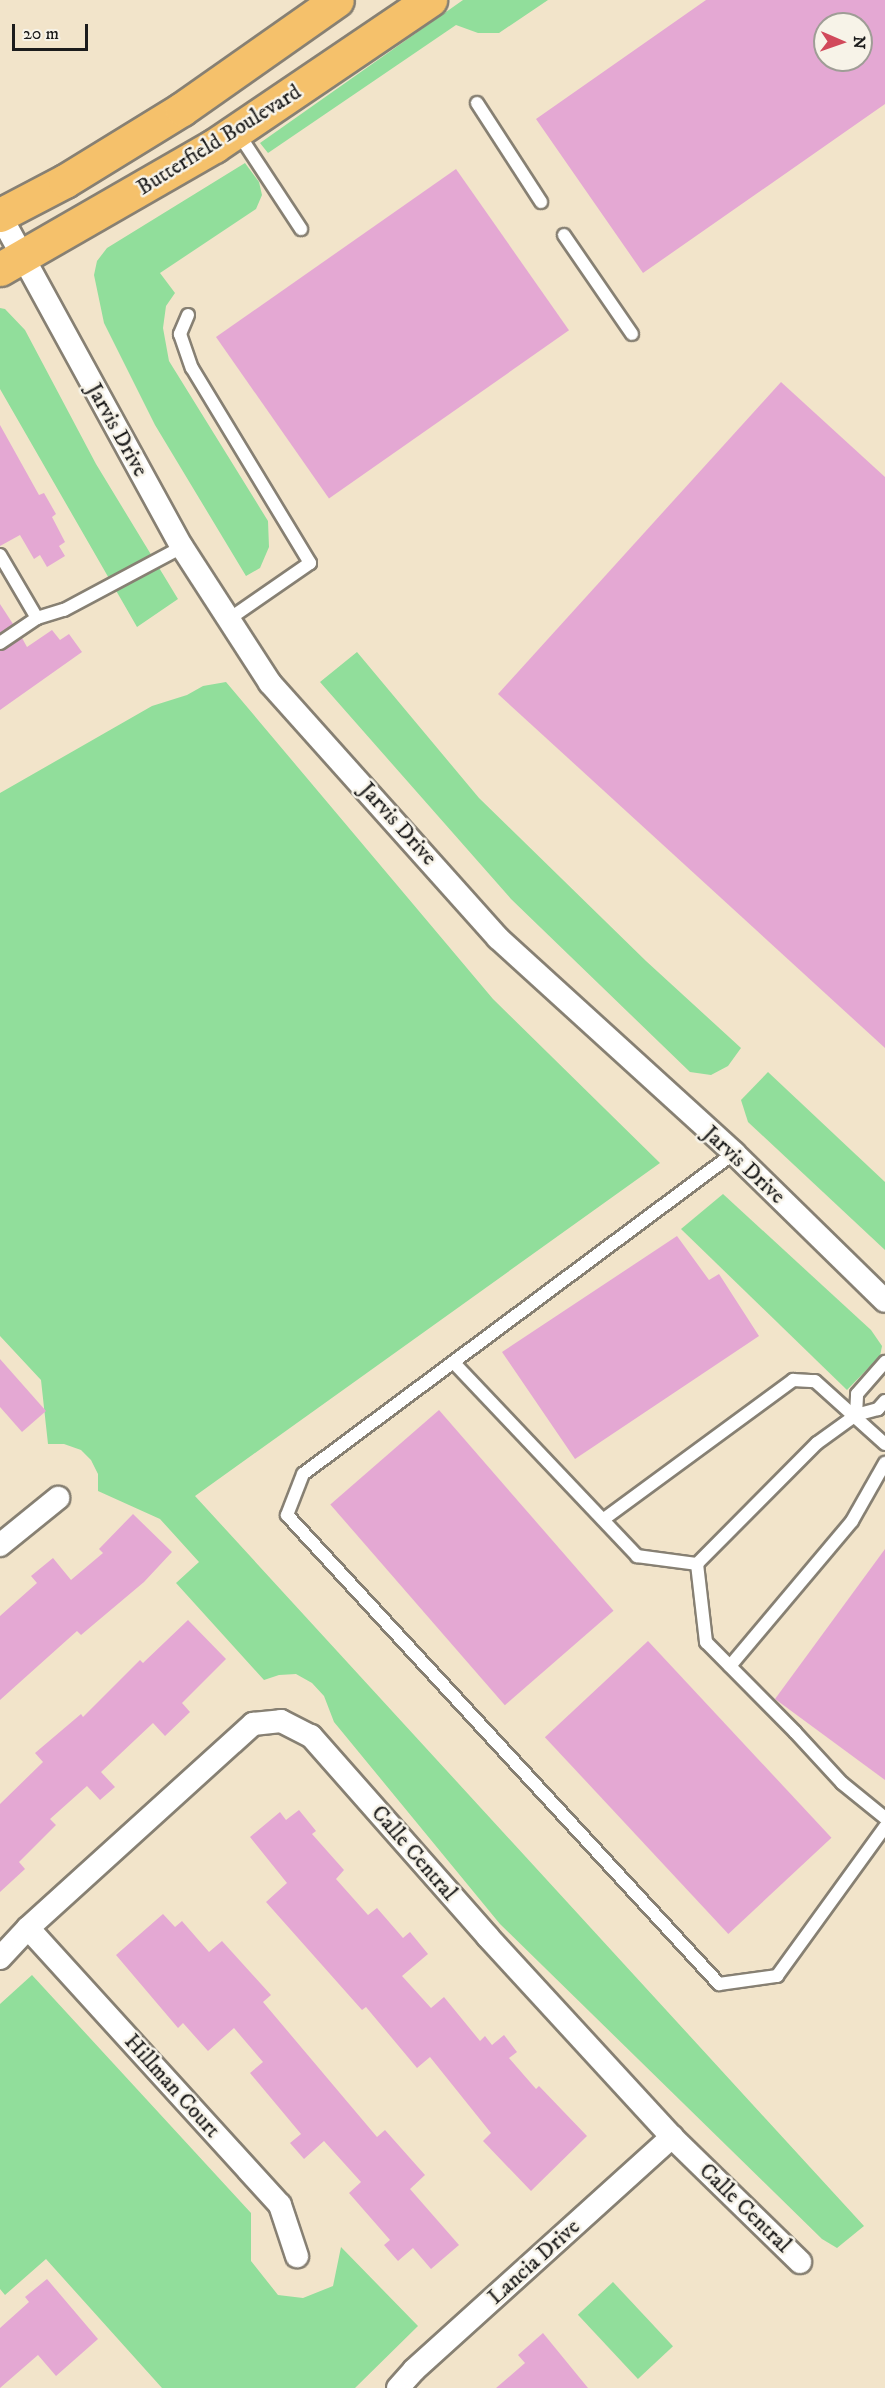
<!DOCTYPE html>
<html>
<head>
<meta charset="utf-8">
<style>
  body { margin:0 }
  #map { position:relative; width:885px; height:2388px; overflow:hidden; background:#f2e4ca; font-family:"IM FELL DW Pica",serif }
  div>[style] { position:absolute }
  .green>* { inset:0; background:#91de9b; transform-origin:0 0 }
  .building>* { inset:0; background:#e4a8d3; transform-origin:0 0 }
  .roads { filter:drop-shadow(2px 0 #878073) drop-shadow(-2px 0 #878073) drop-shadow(0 2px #878073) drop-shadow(0 -2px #878073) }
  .service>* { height:12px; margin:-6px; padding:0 6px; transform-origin:6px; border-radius:6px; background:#fff }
  .minor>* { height:22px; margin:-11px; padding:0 11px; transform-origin:11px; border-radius:11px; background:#fff }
  .primary>* { height:33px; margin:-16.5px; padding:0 16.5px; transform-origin:16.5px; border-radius:16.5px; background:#f5c16b }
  span { translate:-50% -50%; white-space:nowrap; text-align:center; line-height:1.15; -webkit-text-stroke:5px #f7f3e8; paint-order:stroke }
  .street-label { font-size:22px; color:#1c1c1c }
  .north { position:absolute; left:813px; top:12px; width:60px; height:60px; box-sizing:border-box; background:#f7f3e8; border:2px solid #9f9d96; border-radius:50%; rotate:92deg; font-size:16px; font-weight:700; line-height:24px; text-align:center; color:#1c1c1c }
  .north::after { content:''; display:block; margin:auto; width:21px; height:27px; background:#d1495b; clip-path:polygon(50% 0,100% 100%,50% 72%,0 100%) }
  .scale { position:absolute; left:12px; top:24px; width:76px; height:27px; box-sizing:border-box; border:3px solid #1c1c1c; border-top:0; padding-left:8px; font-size:18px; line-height:21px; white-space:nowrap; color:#1c1c1c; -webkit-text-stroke:4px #f7f3e8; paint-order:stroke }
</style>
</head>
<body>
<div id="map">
  <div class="green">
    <i style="clip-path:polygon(463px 0,548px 0,499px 33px,478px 33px,456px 25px,268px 153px,260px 143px)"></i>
    <i style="clip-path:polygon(245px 163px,259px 182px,262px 195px,256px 209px,160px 273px,175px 293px,166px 306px,163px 328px,169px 361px,268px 521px,269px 547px,260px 568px,246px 576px,155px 425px,104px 323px,94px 275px,97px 261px,107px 248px)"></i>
    <i style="clip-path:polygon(0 308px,5px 309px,25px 330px,96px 464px,178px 599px,137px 627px,0 389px)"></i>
    <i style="clip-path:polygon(357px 652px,479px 798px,646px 961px,741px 1048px,728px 1066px,711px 1075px,690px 1072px,511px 899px,320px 682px)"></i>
    <i style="clip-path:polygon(226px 682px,493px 999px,660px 1163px,195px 1496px,864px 2226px,837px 2248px,822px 2239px,500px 1924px,334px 1722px,324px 1696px,312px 1683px,296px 1674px,279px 1675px,264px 1680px,176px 1583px,199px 1562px,160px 1519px,98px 1491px,98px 1474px,91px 1460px,81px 1450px,64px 1444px,48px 1444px,41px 1380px,0 1336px,0 793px,152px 706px,187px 695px,203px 686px)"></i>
    <i style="clip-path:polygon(768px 1072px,885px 1182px,885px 1250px,748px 1122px,741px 1100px)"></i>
    <i style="clip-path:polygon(723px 1194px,871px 1330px,882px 1346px,880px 1356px,847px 1390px,681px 1229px)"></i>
    <i style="clip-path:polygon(32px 1975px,251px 2213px,251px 2261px,278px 2295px,303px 2298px,333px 2286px,341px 2247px,418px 2326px,355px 2388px,162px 2388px,46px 2259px,5px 2295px,0 2289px,0 2004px)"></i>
    <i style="left:613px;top:2282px;width:88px;height:48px;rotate:47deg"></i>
  </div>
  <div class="building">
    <i style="clip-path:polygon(evenodd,706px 0,885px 0,885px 104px,643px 273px,536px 119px,706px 0,825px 24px,861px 24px,861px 60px,825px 60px,825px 24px)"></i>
    <i style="left:456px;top:169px;width:197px;height:293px;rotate:55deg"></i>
    <i style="clip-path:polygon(781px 382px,885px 477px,885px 1048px,498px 694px)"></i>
    <i style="clip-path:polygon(0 425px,39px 495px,44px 493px,56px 514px,52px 517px,65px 542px,59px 546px,65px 556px,47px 567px,40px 555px,34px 559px,20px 535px,0 546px)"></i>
    <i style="clip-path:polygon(0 604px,13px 624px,0 633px)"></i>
    <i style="clip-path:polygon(52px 630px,60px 640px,69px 634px,82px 652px,0 710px,0 651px,22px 638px,27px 647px)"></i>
    <i style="clip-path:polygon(677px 1236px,709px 1280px,719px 1274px,759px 1336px,575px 1459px,502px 1352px)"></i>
    <i style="clip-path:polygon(0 1359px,46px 1411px,22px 1432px,0 1407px)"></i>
    <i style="left:439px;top:1410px;width:266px;height:144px;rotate:49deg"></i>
    <i style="clip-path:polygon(133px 1514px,172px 1552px,144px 1582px,81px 1635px,77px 1631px,0 1700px,0 1616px,37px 1583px,31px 1576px,53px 1558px,71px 1580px,103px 1553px,99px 1549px)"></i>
    <i style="clip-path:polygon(885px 1549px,885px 1780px,775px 1699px)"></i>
    <i style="clip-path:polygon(188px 1620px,226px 1659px,182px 1703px,190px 1712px,165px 1736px,153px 1723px,101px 1772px,115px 1787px,100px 1800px,87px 1786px,50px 1819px,56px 1825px,19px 1862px,25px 1869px,0 1892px,0 1804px,43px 1762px,35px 1753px,81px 1714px,83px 1717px,140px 1660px,143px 1663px)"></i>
    <i style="left:648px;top:1641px;width:269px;height:141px;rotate:47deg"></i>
    <i style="clip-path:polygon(299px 1810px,316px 1831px,312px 1834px,344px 1870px,336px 1879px,368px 1915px,377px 1908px,403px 1938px,410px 1932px,428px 1954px,402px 1976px,431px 2008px,444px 1997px,480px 2041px,485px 2036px,492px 2045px,504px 2035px,517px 2052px,509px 2058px,536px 2089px,539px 2086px,587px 2136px,531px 2191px,483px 2141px,491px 2133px,430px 2057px,417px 2068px,366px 2007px,362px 2010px,266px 1902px,287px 1883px,250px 1837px,280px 1812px,286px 1820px)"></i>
    <i style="clip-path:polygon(163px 1914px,175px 1927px,182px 1921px,209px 1952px,222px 1941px,271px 1995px,263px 2002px,377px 2137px,385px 2130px,425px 2175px,410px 2189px,459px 2245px,431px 2269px,413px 2248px,398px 2261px,384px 2245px,390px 2240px,349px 2193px,361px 2182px,324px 2141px,304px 2159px,290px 2143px,301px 2134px,250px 2073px,263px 2062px,234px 2028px,208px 2051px,183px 2023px,178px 2028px,116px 1955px)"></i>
    <i style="clip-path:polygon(47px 2279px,98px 2339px,56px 2376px,38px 2355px,0 2388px,0 2328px,29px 2302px,25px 2297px)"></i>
    <i style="clip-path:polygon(543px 2333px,588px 2388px,496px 2388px,525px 2363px,518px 2355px)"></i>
  </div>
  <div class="roads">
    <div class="service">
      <i style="left:477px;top:103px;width:118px;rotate:57.1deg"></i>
      <i style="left:238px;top:133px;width:115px;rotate:56.7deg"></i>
      <i style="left:564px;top:235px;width:120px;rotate:55.5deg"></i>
      <i style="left:188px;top:315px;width:21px;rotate:113deg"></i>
      <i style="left:180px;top:334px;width:36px;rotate:71deg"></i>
      <i style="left:192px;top:368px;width:228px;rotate:58.8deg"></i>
      <i style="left:310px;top:563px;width:98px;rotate:145.3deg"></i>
      <i style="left:0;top:555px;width:73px;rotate:59.6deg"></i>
      <i style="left:37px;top:618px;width:28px;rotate:-17deg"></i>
      <i style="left:64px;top:610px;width:134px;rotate:-28.1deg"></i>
      <i style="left:0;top:643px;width:45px;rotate:-34deg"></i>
      <i style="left:734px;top:1153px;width:537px;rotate:143.32deg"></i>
      <i style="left:303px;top:1474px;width:44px;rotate:111.3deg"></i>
      <i style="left:287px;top:1515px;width:638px;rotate:47.35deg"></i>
      <i style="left:719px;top:1984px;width:59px;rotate:-7.9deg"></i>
      <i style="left:777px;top:1976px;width:184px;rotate:-54.1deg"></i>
      <i style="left:455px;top:1364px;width:265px;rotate:46.5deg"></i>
      <i style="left:637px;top:1556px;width:61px;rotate:7.6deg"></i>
      <i style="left:885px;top:1401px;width:11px;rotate:131deg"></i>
      <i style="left:878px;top:1409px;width:23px;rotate:165deg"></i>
      <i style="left:856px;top:1415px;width:48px;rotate:144.3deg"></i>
      <i style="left:817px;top:1443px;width:170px;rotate:134.8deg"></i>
      <i style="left:697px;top:1564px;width:79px;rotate:83.4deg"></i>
      <i style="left:706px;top:1642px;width:127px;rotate:45.3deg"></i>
      <i style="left:795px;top:1732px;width:69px;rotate:47.3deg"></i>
      <i style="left:842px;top:1783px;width:55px;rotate:39.1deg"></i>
      <i style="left:856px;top:1415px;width:21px;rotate:-87deg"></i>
      <i style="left:857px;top:1394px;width:43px;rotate:-48.8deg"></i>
      <i style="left:604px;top:1519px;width:235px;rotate:-36.3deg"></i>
      <i style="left:793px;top:1380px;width:22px;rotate:3deg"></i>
      <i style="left:815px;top:1381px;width:94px;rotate:42deg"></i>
      <i style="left:730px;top:1666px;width:189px;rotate:-49.9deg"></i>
      <i style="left:852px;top:1521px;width:67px;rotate:-60.4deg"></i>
    </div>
    <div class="minor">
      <i style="left:0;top:215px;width:379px;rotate:61.3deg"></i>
      <i style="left:182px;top:547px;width:162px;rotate:57.1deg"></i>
      <i style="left:270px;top:683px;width:342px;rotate:48.2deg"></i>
      <i style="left:498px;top:938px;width:319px;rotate:42.3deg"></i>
      <i style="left:734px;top:1153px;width:211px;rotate:44.4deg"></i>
      <i style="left:0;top:1545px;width:75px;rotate:-39deg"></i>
      <i style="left:28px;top:1928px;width:374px;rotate:47.7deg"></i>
      <i style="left:280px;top:2205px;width:54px;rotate:71.6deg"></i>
      <i style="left:0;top:1958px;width:41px;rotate:-47deg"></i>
      <i style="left:28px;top:1928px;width:304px;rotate:-42.2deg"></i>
      <i style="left:253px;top:1724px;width:28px;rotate:-6deg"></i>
      <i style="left:281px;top:1721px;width:34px;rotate:27deg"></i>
      <i style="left:311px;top:1736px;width:268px;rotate:48.6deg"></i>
      <i style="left:488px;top:1937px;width:272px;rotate:47.4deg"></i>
      <i style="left:672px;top:2137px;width:179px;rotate:44.3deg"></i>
      <i style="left:398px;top:2388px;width:24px;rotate:-48deg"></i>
      <i style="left:414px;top:2370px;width:348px;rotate:-42.1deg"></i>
    </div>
    <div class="primary">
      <i style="left:0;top:215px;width:73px;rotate:-27.6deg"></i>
      <i style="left:65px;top:181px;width:137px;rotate:-31.6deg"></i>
      <i style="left:182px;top:109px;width:189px;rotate:-35.1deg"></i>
      <i style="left:0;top:269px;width:247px;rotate:-29.9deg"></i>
      <i style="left:214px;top:146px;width:261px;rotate:-34.1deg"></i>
    </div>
  </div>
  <div class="street-label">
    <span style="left:219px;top:140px;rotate:-32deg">Butterfield Boulevard</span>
    <span style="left:117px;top:430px;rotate:61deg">Jarvis Drive</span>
    <span style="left:398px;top:824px;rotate:48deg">Jarvis Drive</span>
    <span style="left:744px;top:1165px;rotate:43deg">Jarvis Drive</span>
    <span style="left:414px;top:1853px;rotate:49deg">Calle Central</span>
    <span style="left:172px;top:2086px;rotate:48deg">Hillman Court</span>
    <span style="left:745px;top:2208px;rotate:44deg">Calle Central</span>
    <span style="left:534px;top:2262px;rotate:-42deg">Lancia Drive</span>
  </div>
  <div class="north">N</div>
  <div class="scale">20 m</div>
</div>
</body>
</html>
